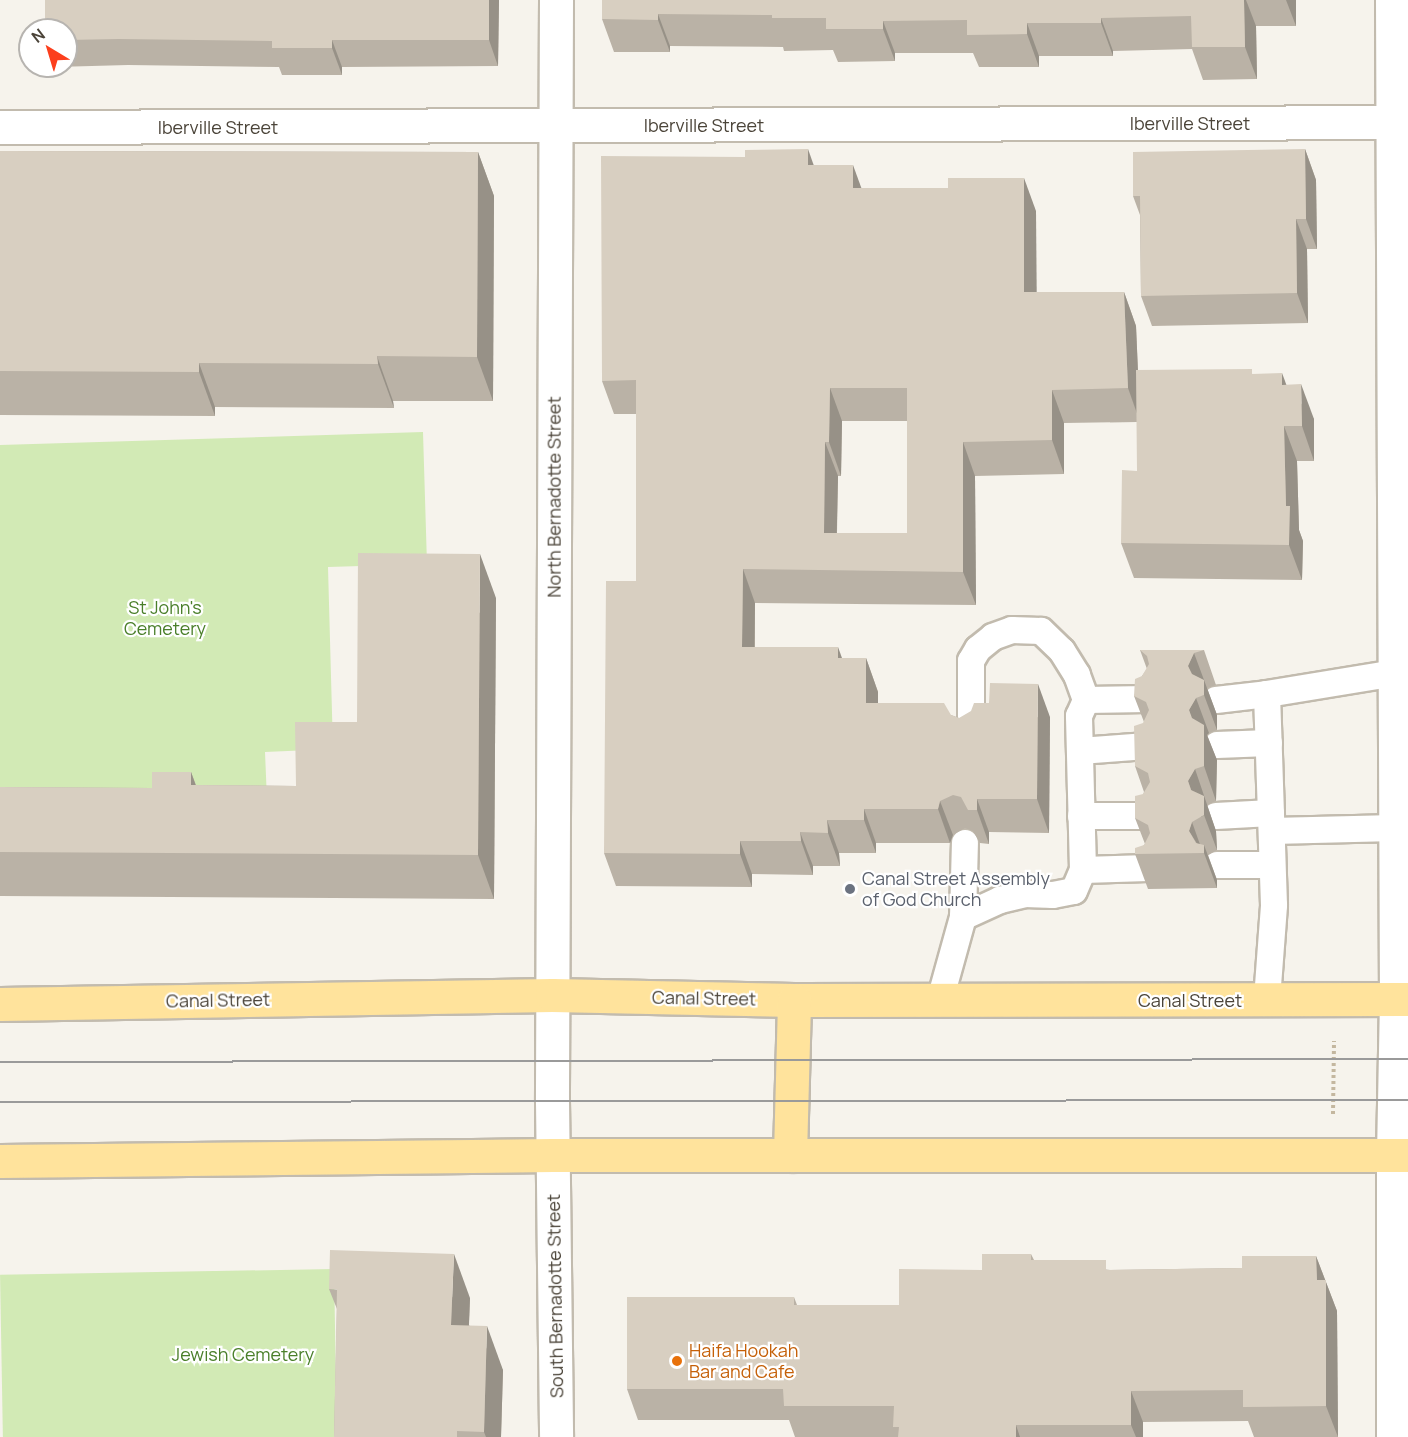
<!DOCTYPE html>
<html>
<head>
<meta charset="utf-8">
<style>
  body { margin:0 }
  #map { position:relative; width:1408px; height:1437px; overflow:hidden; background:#f6f3ec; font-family:Manrope,sans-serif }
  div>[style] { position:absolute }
  .green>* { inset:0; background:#d2eab5; transform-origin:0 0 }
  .path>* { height:4px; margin-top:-2px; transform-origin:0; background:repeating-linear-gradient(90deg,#c4b79f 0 3px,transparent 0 6px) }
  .roads { filter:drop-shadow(2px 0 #c2bbae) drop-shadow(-2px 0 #c2bbae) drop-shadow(0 2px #c2bbae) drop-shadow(0 -2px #c2bbae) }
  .lane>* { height:26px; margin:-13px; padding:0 13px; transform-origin:13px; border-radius:13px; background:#fff }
  .street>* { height:33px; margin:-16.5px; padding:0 16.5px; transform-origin:16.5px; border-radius:16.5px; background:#fff }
  .primary>* { height:33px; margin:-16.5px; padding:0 16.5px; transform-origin:16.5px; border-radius:16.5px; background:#ffe39c }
  .tram>* { height:1.5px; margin:-0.75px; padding:0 0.75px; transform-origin:0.75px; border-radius:0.75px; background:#9a9a9a }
  .wall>* { inset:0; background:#bab2a6 }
  .shaded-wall>* { inset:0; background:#979187 }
  .building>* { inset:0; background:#d8cfc1 }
  .dots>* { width:16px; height:16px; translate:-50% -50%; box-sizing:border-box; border:3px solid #fff; border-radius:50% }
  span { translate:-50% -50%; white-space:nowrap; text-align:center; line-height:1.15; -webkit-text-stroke:4.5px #fff; paint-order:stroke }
  .street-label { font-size:18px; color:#4b4439 }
  .park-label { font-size:18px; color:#4a7f2a }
  .worship-label { font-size:18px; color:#5b616d }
  .left { translate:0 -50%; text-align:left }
  .food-label { font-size:18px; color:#c56008 }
  .north { position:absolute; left:18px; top:18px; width:60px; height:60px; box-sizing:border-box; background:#fff; border:2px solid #b7b4b0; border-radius:50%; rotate:322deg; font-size:16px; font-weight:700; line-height:24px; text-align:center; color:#4b4439 }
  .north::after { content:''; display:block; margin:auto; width:21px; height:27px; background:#fc3f1d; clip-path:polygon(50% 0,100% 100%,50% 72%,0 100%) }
</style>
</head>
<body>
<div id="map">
  <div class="green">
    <i style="clip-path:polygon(423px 432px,427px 564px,328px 567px,333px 749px,265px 752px,267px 800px,0 808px,0 445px)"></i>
    <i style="left:334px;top:1269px;width:168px;height:334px;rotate:89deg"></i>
  </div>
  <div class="path">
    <i style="left:1333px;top:1114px;width:73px;rotate:-89.2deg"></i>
  </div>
  <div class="roads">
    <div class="lane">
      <i style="left:1086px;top:700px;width:61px;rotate:-0.9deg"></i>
      <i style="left:1216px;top:700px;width:51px;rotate:-6.7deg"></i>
      <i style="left:1217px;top:745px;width:52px;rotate:-2.2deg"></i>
      <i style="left:1080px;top:751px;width:67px;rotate:-4.3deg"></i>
      <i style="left:1081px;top:816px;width:67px"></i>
      <i style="left:1216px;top:816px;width:55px;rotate:-3.1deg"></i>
      <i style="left:1272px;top:831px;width:123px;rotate:-1.4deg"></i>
      <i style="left:1217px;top:865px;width:55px"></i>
      <i style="left:1083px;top:870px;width:65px;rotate:-1.8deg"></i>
      <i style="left:963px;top:917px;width:74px;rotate:-88.5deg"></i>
      <i style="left:1267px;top:999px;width:94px;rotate:-85.7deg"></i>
      <i style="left:1274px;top:905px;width:211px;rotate:-91.9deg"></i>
      <i style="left:1267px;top:694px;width:130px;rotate:-9.3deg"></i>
      <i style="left:940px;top:1000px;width:86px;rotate:-74.5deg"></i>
      <i style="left:963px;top:917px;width:41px;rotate:-24.7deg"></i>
      <i style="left:1000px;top:900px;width:26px;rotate:-13deg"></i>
      <i style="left:1025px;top:894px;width:28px;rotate:2deg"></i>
      <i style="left:1053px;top:895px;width:21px;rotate:-11deg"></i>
      <i style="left:1074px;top:891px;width:23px;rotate:-67deg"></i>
      <i style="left:1083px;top:870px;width:154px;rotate:-91.5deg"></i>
      <i style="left:1079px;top:716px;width:17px;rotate:-66deg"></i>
      <i style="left:1086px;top:700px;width:27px;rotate:-110deg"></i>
      <i style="left:1077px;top:675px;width:28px;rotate:-122deg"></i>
      <i style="left:1062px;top:651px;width:29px;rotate:-136deg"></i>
      <i style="left:1041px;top:631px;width:29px;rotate:-178deg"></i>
      <i style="left:1012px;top:630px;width:20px;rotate:160deg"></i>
      <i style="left:993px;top:637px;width:19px;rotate:141deg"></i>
      <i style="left:978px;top:649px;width:14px;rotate:120deg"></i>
      <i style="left:971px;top:661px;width:75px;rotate:90deg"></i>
    </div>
    <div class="street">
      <i style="left:556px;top:0;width:1101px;rotate:90.21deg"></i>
      <i style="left:552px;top:1101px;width:336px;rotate:89.3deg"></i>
      <i style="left:1392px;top:0;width:999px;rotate:89.77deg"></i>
      <i style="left:1396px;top:999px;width:155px;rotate:91.1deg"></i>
      <i style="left:1393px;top:1154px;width:283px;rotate:90deg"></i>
      <i style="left:0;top:127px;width:1408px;rotate:-0.2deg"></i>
    </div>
    <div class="primary">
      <i style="left:0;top:1004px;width:552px;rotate:-0.93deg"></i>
      <i style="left:552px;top:995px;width:242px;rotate:1.2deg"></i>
      <i style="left:794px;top:1000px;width:614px;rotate:-0.09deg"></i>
      <i style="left:790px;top:1155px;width:155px;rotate:-88.5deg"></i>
      <i style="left:0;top:1161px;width:553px;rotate:-0.62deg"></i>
      <i style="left:553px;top:1155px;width:855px"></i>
    </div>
  </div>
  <div class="tram">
    <i style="left:0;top:1062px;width:1408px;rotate:-0.12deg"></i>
    <i style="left:0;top:1102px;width:1408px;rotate:-0.08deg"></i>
  </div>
  <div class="wall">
    <i style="clip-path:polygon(45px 0,499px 0,498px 66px,342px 67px,342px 75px,282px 75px,279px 67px,128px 65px,55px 67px,66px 66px,66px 30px)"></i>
    <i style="clip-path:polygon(602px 0,1296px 0,1296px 26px,1256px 26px,1257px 79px,1203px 80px,1192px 49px,1113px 51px,1113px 56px,1039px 56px,1039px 67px,979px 67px,973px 53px,895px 53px,895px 61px,838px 62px,833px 50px,784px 51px,783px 47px,670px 46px,670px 52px,614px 52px,602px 19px)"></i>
    <i style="clip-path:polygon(1305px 149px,1316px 180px,1317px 249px,1307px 249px,1308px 323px,1152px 326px,1141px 296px,1140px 215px,1133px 196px)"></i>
    <i style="clip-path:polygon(0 151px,478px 152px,494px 196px,493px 401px,393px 401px,394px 408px,215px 407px,215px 416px,0 415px)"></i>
    <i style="clip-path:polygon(evenodd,745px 157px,814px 165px,861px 188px,1036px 211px,1036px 292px,1124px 292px,1136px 326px,1138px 370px,1254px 374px,1286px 385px,1314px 419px,1314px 461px,1297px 461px,1299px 530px,1303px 541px,1302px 580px,1134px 578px,1121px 543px,1137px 471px,1137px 422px,1064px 423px,1064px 474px,975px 476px,976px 605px,755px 603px,755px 647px,842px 658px,866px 658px,878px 692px,878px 703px,951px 715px,959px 718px,1050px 717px,1049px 833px,989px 832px,989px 844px,980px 843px,973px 831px,965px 828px,953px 835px,950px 843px,876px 843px,876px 853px,839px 853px,840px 866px,813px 866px,813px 875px,752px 874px,752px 887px,616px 886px,604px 853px,636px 581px,636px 414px,614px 414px,602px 381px,745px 157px,842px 421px,907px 421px,907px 533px,837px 533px,838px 476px,841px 476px,842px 421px)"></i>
    <i style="clip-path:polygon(496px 598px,494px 899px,0 896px,0 787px,152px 788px,191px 772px,196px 785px,296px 786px,357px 722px)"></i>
    <i style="clip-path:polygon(1140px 650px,1204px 650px,1216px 685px,1207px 688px,1217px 715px,1217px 730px,1209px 733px,1207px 735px,1217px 760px,1216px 801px,1207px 805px,1216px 831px,1217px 850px,1208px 855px,1217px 880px,1217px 888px,1148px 889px,1135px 854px,1145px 844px,1135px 818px,1144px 792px,1135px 766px,1144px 722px,1134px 696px,1142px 676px,1147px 669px)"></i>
    <i style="clip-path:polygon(1031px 1254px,1034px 1260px,1110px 1270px,1242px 1268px,1316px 1256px,1337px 1311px,1338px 1437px,1254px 1437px,1248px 1421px,1143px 1422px,1143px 1437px,795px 1437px,789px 1420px,638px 1420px,627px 1389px,794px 1297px,797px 1305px,899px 1305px,982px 1270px)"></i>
    <i style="clip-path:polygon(329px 1289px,470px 1298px,469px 1325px,503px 1370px,501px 1437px,334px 1437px,337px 1309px)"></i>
  </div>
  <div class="shaded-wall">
    <i style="clip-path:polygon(489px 0,499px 0,498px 66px,489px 40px)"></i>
    <i style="clip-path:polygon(1244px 0,1246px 0,1256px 26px,1257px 79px,1245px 47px)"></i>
    <i style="clip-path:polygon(1286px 0,1296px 0,1296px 26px)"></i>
    <i style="clip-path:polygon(658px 14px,670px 46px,670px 52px,658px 20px)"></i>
    <i style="clip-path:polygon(1101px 18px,1113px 51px,1113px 56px,1101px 23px)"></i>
    <i style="clip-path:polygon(883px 21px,895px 53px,895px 61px,883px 29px)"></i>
    <i style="clip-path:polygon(1027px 23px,1039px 56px,1039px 67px,1027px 34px)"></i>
    <i style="clip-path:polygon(332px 40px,342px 67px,342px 75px,332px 48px)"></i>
    <i style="clip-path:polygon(808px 149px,820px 183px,808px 165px)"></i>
    <i style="clip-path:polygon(1305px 149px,1316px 180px,1317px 249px,1306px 219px)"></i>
    <i style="clip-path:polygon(478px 152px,494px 196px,493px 401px,477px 357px)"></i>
    <i style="clip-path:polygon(853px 165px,865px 198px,853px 188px)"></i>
    <i style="clip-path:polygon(1024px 178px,1036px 211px,1037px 326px,1024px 292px)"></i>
    <i style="clip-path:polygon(1296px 219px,1307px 249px,1308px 323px,1297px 293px)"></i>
    <i style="clip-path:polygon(1124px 292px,1136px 326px,1140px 422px,1128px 388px)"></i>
    <i style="clip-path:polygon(377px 356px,393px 401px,394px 408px,378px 364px)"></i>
    <i style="clip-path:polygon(199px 363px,215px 407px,215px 416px,199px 372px)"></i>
    <i style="clip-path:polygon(1282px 373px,1295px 408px,1282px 385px)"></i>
    <i style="clip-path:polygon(1301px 384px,1314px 419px,1314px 461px,1302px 426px)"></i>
    <i style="clip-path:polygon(830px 388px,842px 421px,841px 476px,829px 442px)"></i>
    <i style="clip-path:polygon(1052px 390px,1064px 423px,1064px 474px,1052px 440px)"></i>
    <i style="clip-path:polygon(1284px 426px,1297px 461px,1299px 530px,1303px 541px,1302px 580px,1289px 545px,1286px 506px)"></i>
    <i style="clip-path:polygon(825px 442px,838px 476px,836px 566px,824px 533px)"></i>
    <i style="clip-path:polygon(963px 442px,975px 476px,976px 605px,963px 572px)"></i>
    <i style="clip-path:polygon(480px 554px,496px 598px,494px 899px,478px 855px)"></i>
    <i style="clip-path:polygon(743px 569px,755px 603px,754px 680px,742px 647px)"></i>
    <i style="clip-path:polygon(838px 647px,850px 680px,838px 658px)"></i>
    <i style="clip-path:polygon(1194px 653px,1217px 715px,1217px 730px,1204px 695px,1199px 696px,1188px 666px)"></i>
    <i style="clip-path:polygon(866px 658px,878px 692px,878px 736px,866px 703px)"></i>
    <i style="clip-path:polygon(1038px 684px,1050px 717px,1049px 833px,1037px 799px)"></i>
    <i style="clip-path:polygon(1196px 698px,1209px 733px,1207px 735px,1217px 760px,1216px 801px,1204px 766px,1189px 710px)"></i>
    <i style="clip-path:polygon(1195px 769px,1216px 831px,1217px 850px,1204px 815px,1201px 817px,1188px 781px)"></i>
    <i style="clip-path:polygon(191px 772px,207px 817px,191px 785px)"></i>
    <i style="clip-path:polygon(977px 799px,989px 832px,989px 844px,977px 810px)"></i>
    <i style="clip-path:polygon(940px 801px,953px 835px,950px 843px,938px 809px)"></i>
    <i style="clip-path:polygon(864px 809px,876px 843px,876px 853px,864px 820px)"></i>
    <i style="clip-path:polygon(827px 820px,839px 853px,840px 866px,828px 833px)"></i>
    <i style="clip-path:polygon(1192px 822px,1203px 853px,1189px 831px)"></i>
    <i style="clip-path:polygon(800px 832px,813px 866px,813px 875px,801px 841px)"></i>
    <i style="clip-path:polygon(740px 841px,752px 874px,752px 887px,740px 854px)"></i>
    <i style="clip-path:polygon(1204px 845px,1217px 880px,1217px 888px,1204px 853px)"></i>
    <i style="clip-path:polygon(454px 1254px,470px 1298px,467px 1369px,451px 1325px)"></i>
    <i style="clip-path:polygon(1316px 1256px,1337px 1311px,1338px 1437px,1326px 1406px,1317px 1280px)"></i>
    <i style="clip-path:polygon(487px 1326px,503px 1370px,501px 1437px,486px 1437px,484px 1432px)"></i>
    <i style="clip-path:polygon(1131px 1391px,1143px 1422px,1143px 1437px,1136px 1437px,1131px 1425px)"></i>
    <i style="clip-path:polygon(1016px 1425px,1020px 1437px,1016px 1437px)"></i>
  </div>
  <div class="building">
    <i style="clip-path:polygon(45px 0,489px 0,489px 40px,332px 40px,332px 48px,272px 48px,272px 41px,119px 39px,66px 40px,66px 30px,45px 30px)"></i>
    <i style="clip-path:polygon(602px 0,1244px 0,1245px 47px,1192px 47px,1191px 16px,1101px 18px,1101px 23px,1027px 23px,1027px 34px,967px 35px,967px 20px,883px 21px,883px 29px,826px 29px,826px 18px,772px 18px,772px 15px,658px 14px,658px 20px,602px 19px)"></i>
    <i style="clip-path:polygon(evenodd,808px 149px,808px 165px,853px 165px,853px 188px,948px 188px,948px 178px,1024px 178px,1024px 292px,1124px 292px,1128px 388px,1052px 390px,1052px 440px,963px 442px,963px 572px,743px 569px,742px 647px,838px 647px,838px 658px,866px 658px,866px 703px,944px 703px,951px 715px,959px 718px,971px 711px,974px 703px,989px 703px,990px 683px,1038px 684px,1037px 799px,977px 799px,977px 810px,968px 810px,961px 797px,953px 795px,940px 801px,938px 809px,864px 809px,864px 820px,827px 820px,828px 833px,800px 832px,801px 841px,740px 841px,740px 854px,604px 853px,606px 581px,636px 581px,636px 380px,602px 381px,601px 156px,745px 157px,745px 150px,808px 149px,830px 388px,907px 388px,907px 533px,824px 533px,825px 442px,829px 442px,830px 388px)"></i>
    <i style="clip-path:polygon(1305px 149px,1306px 219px,1296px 219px,1297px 293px,1141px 296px,1140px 196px,1133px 196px,1133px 152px)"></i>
    <i style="clip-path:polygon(0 151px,478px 152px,477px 357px,377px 356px,378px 364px,199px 363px,199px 372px,0 371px)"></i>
    <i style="clip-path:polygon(1252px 369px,1252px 374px,1282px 373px,1282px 385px,1301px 384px,1302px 426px,1284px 426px,1286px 506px,1290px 506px,1289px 545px,1121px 543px,1122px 470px,1137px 471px,1136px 370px)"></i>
    <i style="clip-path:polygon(358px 553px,480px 554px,478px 855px,0 852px,0 787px,152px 788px,152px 772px,191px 772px,191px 785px,296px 786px,295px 722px,357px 722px)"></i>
    <i style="clip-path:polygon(1140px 650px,1204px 650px,1194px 653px,1188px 666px,1192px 674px,1204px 680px,1204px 695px,1196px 698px,1189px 710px,1192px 718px,1204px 725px,1204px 766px,1195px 769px,1188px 781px,1191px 790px,1204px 796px,1204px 815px,1192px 822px,1189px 831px,1196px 843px,1204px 845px,1204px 853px,1135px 854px,1135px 848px,1144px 845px,1150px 833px,1148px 825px,1135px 818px,1135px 796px,1143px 794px,1150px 782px,1148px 773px,1135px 766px,1134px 726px,1143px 723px,1149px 710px,1146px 702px,1134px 696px,1135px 679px,1142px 676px,1149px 664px,1147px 656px)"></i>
    <i style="clip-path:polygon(330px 1250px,454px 1254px,451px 1325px,487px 1326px,484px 1432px,457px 1431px,457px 1437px,334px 1437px,337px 1289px,329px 1289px)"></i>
    <i style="clip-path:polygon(982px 1254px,1031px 1254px,1031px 1260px,1106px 1260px,1106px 1270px,1242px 1268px,1242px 1256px,1316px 1256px,1317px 1280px,1326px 1280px,1326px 1406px,1243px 1407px,1243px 1390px,1131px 1391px,1131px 1425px,1016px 1425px,1016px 1437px,898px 1437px,899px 1427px,893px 1427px,894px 1406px,784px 1406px,783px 1389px,627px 1389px,627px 1297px,794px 1297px,794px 1305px,899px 1305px,899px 1269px,982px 1270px)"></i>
  </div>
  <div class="dots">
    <i style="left:850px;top:889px;background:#6b7280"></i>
    <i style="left:677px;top:1361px;background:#e8710a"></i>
  </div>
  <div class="street-label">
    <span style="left:1190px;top:123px">Iberville Street</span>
    <span style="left:704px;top:125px">Iberville Street</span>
    <span style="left:218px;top:127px">Iberville Street</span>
    <span style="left:554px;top:497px;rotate:-90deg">North Bernadotte Street</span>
    <span style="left:704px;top:998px;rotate:1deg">Canal Street</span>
    <span style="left:218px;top:1000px;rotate:-1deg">Canal Street</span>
    <span style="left:1190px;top:1000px">Canal Street</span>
    <span style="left:555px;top:1296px;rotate:-91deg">South Bernadotte Street</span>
  </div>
  <div class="park-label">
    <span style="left:165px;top:618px">St John's<br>Cemetery</span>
    <span style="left:243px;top:1354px">Jewish Cemetery</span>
  </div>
  <div class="worship-label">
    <span class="left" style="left:862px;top:889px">Canal Street Assembly<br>of God Church</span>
  </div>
  <div class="food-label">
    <span class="left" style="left:689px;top:1361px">Haifa Hookah<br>Bar and Cafe</span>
  </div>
  <div class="north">N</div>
</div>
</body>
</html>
